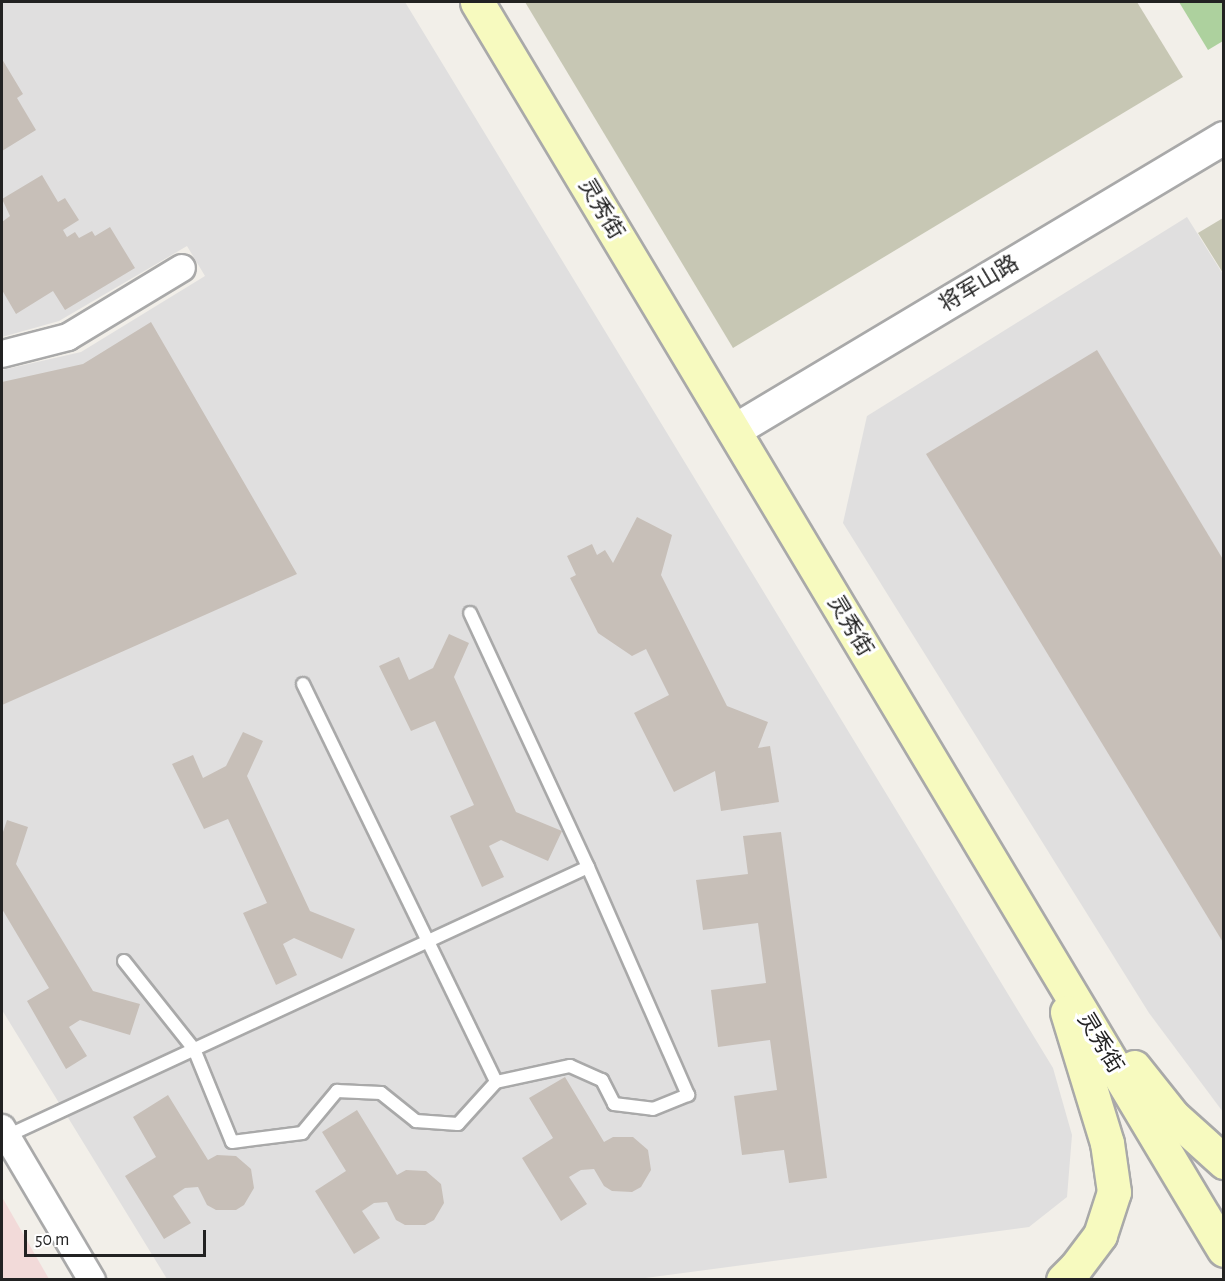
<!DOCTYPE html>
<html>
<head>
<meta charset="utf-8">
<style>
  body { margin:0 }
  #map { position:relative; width:1225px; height:1281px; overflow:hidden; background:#f2efe9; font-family:"Alegreya Sans","Noto Sans SC",sans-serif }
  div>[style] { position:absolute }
  .residential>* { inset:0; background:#e0dfdf }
  .commercial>* { inset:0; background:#f2dad9 }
  .construction>* { inset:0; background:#c7c7b4 }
  .forest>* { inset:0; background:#add19e }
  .building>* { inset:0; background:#c7bfb8 }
  .roads { filter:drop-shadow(2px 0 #a9a9a9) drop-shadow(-2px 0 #a9a9a9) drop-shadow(0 2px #a9a9a9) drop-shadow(0 -2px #a9a9a9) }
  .service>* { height:12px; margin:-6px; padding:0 6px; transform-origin:6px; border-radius:6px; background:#fff }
  .minor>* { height:26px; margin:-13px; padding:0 13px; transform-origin:13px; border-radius:13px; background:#fff }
  .tertiary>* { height:32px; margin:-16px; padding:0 16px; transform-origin:16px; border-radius:16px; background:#fff }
  .secondary>* { height:33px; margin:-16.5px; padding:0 16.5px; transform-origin:16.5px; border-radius:16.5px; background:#f7fabf }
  span { translate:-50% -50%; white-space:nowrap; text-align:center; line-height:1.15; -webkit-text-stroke:6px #fff; paint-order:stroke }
  .street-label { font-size:22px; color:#222 }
  .frame { position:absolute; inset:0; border:3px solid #222; pointer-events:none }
  .scale { position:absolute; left:24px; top:1230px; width:182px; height:27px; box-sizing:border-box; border:3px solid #222; border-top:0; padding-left:8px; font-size:18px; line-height:21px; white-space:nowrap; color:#222; -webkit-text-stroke:4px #fff; paint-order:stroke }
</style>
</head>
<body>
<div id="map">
  <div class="residential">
    <i style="clip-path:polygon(2px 2px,405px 2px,1053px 1068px,1072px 1135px,1067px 1197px,1029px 1227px,638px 1279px,167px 1279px,2px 1010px,2px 370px,81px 352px,205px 276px,187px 246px,59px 321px,2px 337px)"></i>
    <i style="clip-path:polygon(1187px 217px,1224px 276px,1223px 1112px,1149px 1013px,843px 523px,867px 416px)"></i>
  </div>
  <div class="commercial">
    <i style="clip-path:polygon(2px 1197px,49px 1279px,2px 1279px)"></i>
  </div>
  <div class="construction">
    <i style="clip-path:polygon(525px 2px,1137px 2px,1183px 77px,733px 348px)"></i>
    <i style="clip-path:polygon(1223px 218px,1223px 273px,1198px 233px)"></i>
  </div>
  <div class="forest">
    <i style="clip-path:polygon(1179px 2px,1223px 2px,1223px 41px,1208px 50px)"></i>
  </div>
  <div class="building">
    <i style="clip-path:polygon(2px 59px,23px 94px,17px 98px,36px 130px,2px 151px)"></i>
    <i style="clip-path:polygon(42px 175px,58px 202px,65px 198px,79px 220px,63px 230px,67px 237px,75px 232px,79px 238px,92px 231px,95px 236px,110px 227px,135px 268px,65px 310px,53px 291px,16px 314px,2px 290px,2px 222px,10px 216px,2px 199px)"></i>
    <i style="clip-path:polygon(151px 322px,297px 574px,2px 705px,2px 382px,83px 364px)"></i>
    <i style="clip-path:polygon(1097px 350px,1224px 561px,1224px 944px,926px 454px)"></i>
    <i style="clip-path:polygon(637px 517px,672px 535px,661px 575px,727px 706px,768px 722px,758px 748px,770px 746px,779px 802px,721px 811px,715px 771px,674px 792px,634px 713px,669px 695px,646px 649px,632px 656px,598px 633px,570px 578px,576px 575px,567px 556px,592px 544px,597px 555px,605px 550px,613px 563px)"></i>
    <i style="clip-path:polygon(449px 634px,469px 643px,454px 677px,516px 812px,562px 831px,548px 861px,501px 840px,489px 846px,504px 877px,482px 887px,450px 816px,474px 805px,435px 721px,411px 731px,379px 666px,399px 657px,409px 680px,433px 668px)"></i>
    <i style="clip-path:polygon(243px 732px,263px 741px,247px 776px,310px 911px,355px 929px,342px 959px,294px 938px,283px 944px,297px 975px,276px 985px,243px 913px,267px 903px,228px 819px,204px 829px,172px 764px,193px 755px,203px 778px,226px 766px)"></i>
    <i style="clip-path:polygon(7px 820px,28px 827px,16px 864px,93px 991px,140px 1004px,130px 1035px,80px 1020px,69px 1027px,87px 1056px,66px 1069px,27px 1001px,49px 988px,2px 909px,2px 835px)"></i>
    <i style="clip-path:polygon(781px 832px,827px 1178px,789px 1183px,784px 1150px,742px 1155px,734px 1096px,777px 1090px,770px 1040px,718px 1047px,711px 990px,766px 983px,758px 923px,703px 930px,696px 880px,748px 874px,743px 836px)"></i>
    <i style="clip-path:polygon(565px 1077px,604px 1142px,613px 1137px,633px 1137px,648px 1150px,651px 1170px,641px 1187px,632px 1192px,612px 1191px,604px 1186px,594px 1169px,581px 1170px,569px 1177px,587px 1204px,561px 1221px,522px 1158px,553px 1138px,529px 1098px)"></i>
    <i style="clip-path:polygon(168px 1095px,208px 1160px,217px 1155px,236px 1156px,251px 1169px,254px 1188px,244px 1205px,236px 1210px,216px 1210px,207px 1205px,198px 1187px,185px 1188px,173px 1196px,191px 1223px,164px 1239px,125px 1176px,156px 1157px,133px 1117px)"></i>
    <i style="clip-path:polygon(357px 1110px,397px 1175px,406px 1170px,426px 1171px,441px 1184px,444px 1203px,434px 1220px,425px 1225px,405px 1225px,396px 1220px,387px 1202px,374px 1203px,362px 1211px,380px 1238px,354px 1254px,315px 1191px,346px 1171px,322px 1132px)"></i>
  </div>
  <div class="roads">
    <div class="service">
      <i style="left:303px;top:684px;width:442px;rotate:64.1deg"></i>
      <i style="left:496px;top:1082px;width:76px;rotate:-12.2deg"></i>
      <i style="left:570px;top:1066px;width:35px;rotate:24deg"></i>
      <i style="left:602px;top:1080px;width:27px;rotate:63deg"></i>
      <i style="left:614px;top:1104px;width:39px;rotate:7deg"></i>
      <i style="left:653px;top:1109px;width:38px;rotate:-22deg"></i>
      <i style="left:688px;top:1095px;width:249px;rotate:-113.7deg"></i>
      <i style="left:124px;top:961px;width:112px;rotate:51.5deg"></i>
      <i style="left:194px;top:1049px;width:100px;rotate:67.8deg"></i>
      <i style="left:232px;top:1142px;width:71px;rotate:-7.3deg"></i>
      <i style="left:302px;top:1133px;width:55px;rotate:-50.2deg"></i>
      <i style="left:337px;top:1091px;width:44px;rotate:2.6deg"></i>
      <i style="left:381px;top:1093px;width:45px;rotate:38.7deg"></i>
      <i style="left:416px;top:1121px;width:42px;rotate:4.1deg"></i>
      <i style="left:458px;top:1124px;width:57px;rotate:-47.9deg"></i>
      <i style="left:7px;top:1136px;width:640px;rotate:-24.84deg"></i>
      <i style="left:588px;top:867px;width:280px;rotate:-114.9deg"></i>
    </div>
    <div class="minor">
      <i style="left:2px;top:354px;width:68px;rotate:-14.4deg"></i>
      <i style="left:68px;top:337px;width:133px;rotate:-31.2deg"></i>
      <i style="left:2px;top:1128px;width:177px;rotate:59.4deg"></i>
    </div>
    <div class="tertiary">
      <i style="left:734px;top:431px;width:571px;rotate:-30.88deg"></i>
    </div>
    <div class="secondary">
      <i style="left:477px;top:2px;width:1454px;rotate:59.1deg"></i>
      <i style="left:1134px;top:1067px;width:63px;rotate:51.5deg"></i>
      <i style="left:1173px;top:1116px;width:69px;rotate:42deg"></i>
      <i style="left:1063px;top:1280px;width:18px;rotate:-45deg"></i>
      <i style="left:1076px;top:1267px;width:40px;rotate:-53deg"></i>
      <i style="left:1100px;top:1235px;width:45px;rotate:-72deg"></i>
      <i style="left:1114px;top:1192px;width:49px;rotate:-98.1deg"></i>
      <i style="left:1107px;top:1143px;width:137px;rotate:-107deg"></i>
    </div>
  </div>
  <div class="street-label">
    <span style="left:601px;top:209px;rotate:59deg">灵秀街</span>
    <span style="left:979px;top:284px;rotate:-31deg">将军山路</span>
    <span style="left:850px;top:626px;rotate:59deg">灵秀街</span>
    <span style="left:1100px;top:1043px;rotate:59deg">灵秀街</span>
  </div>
  <div class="frame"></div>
  <div class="scale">50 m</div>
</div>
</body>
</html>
